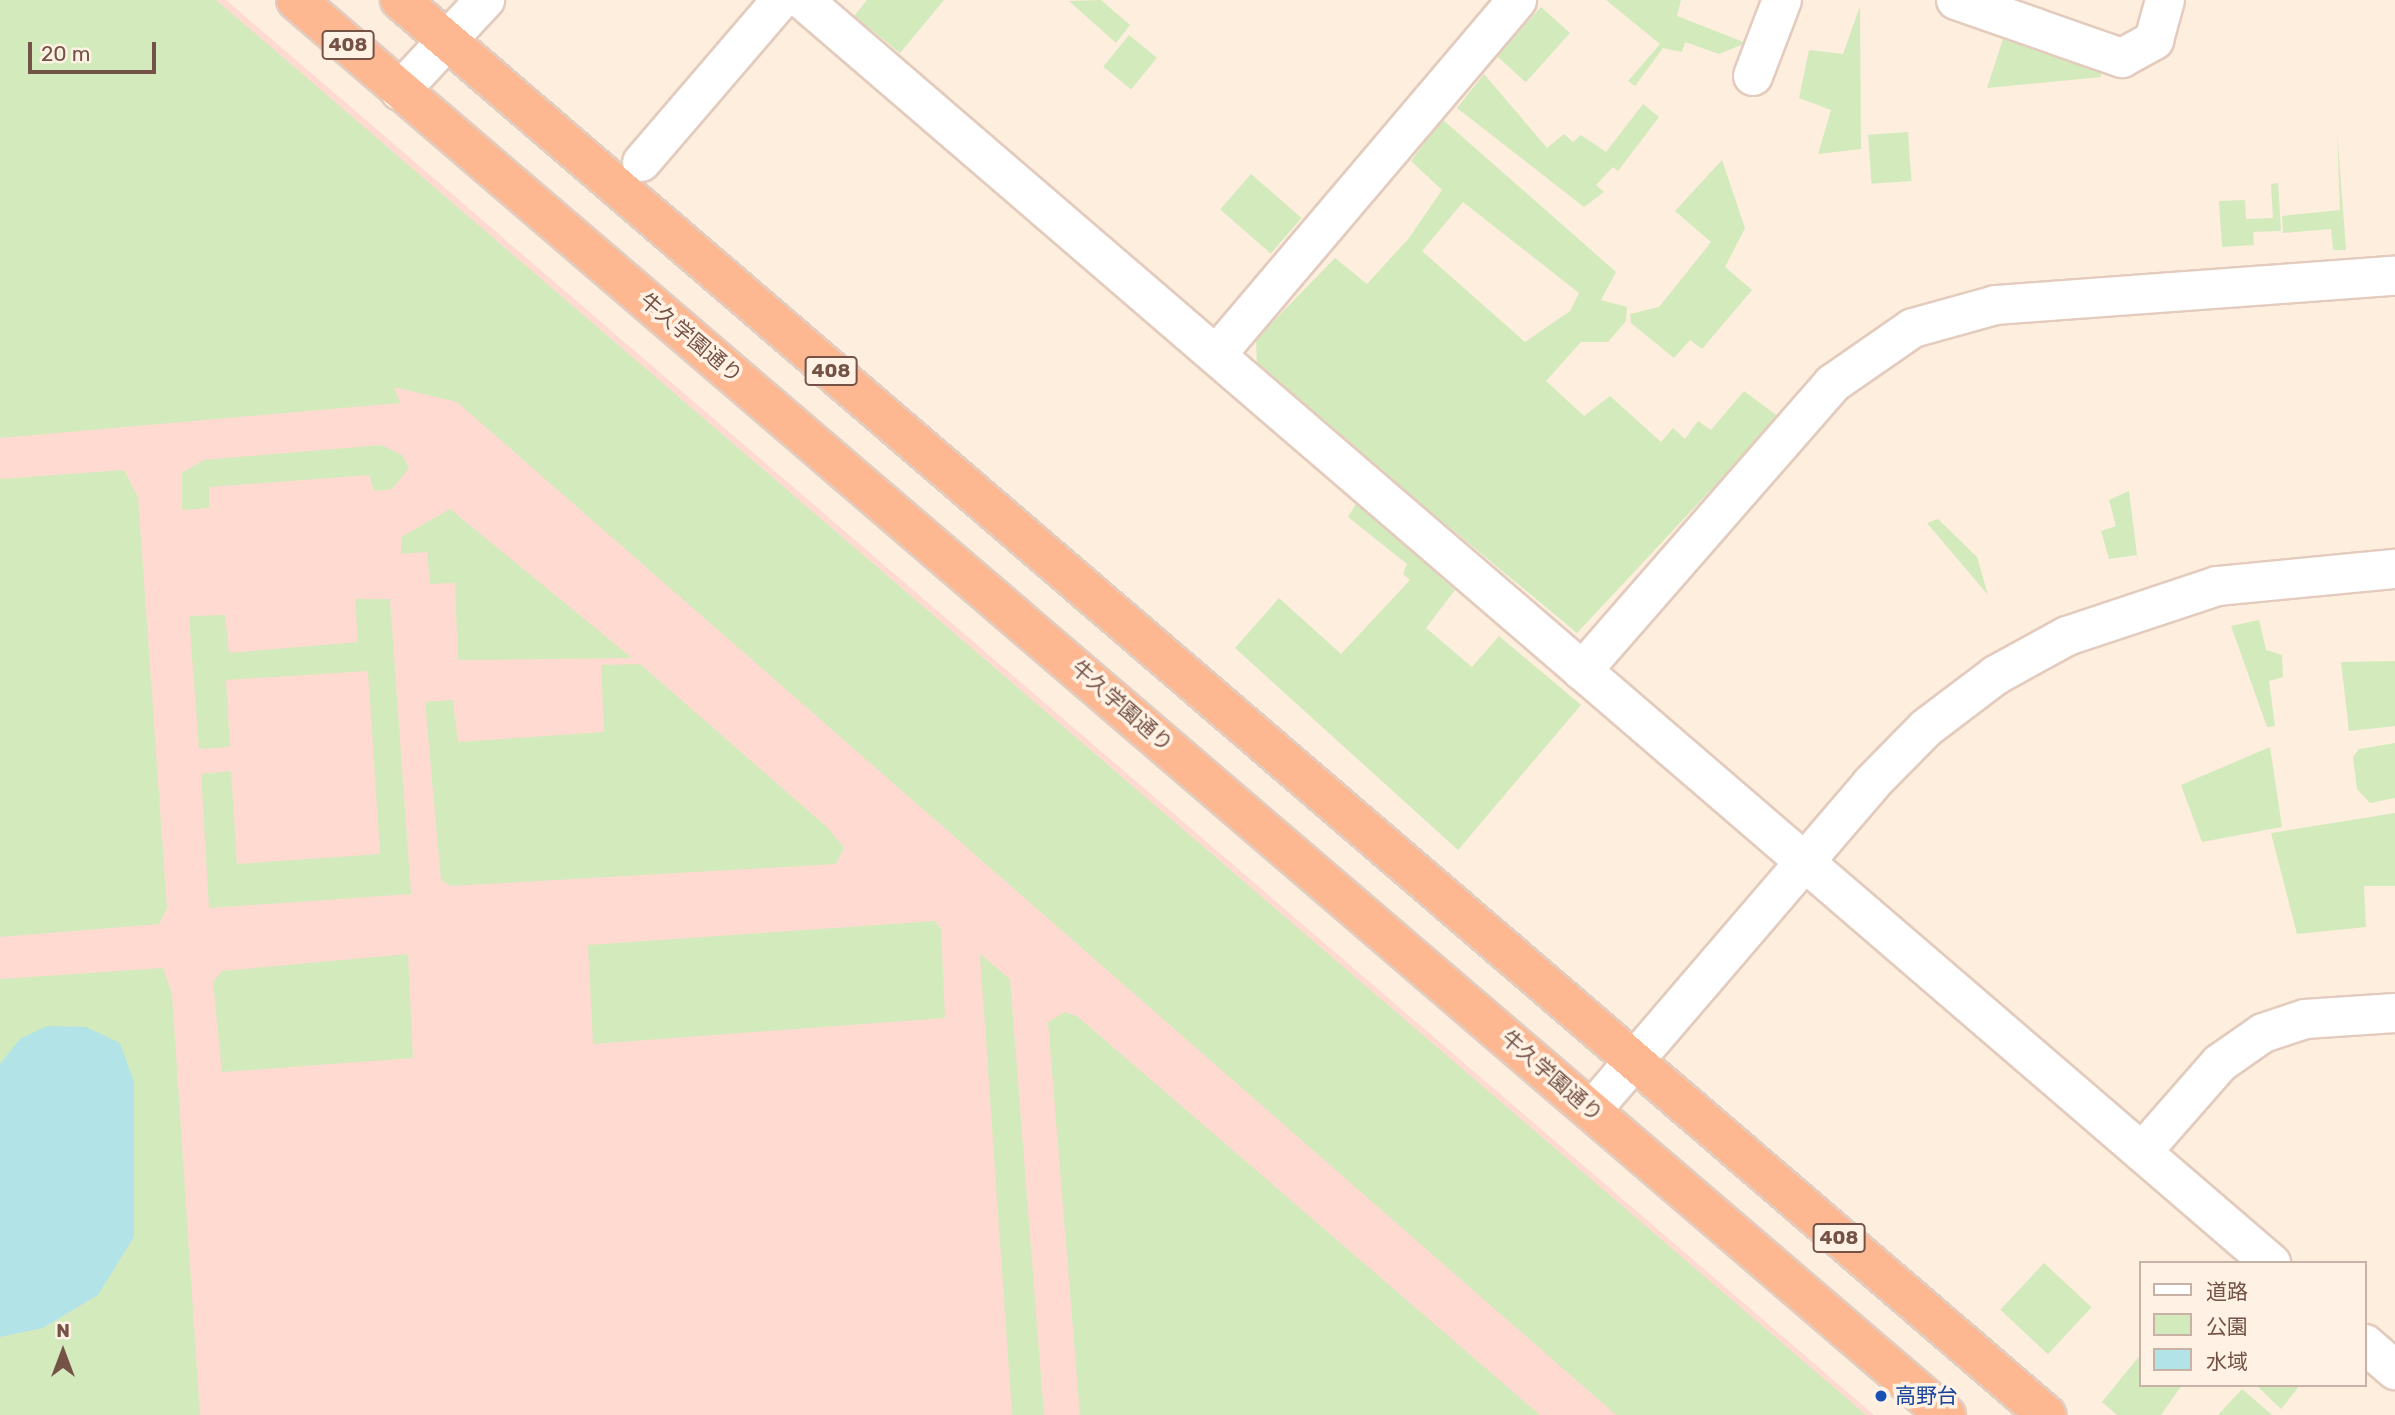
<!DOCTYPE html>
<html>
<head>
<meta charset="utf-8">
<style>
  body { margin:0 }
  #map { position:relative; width:2395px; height:1415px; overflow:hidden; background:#fdeede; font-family:Rubik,"Noto Sans JP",sans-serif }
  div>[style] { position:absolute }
  .commercial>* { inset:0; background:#fedad1 }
  .green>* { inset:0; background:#d3eabd; transform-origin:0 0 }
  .water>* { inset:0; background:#b2e4e7 }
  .roads { filter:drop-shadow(2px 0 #e3cbbd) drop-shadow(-2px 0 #e3cbbd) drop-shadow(0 2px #e3cbbd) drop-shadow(0 -2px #e3cbbd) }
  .pedestrian>* { height:37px; margin:-18.5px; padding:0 18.5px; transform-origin:18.5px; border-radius:18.5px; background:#fff }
  .minor>* { height:38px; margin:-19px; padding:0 19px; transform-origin:19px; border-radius:19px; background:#fff }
  .tertiary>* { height:38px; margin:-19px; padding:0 19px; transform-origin:19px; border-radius:19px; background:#fff }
  .trunk>* { height:38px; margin:-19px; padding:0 19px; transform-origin:19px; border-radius:19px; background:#fdb892 }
  .dots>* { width:19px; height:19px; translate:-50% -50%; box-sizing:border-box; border:4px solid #fff2e5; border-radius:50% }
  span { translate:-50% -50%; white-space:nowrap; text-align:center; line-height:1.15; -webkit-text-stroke:7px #fff2e5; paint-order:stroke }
  .shield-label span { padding:2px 5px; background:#fff2e5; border:2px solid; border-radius:5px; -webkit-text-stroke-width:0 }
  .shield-label { font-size:19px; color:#745246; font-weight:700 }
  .street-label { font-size:21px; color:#745246 }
  .transit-label { font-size:21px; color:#164399 }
  .left { translate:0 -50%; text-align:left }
  .legend { position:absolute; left:2139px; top:1261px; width:228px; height:126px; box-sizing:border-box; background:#fff2e5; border:2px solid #c7b2a5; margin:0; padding:9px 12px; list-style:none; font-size:21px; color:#745246 }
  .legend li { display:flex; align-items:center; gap:14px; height:35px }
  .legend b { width:35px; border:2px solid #c7b2a5 }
  .north { position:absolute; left:28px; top:1317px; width:70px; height:70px; -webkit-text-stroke:5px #fff2e5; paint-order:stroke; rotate:0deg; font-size:19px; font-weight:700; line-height:28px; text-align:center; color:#745246 }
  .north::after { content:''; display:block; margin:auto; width:24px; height:32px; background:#745246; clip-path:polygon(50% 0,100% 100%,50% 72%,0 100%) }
  .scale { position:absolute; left:28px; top:42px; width:128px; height:32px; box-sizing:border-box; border:4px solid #745246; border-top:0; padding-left:9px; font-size:21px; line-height:24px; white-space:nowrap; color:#745246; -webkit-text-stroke:5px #fff2e5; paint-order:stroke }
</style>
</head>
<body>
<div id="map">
  <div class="commercial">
    <i style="clip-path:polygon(0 0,226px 0,1874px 1415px,0 1415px)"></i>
  </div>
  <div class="green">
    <i style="clip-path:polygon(0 0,216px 0,1866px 1415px,1616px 1415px,457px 402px,394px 387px,400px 403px,0 438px)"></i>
    <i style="clip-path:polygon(867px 0,944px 0,900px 53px,854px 16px)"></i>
    <i style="clip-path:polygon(1101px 0,1130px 25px,1116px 43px,1069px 1px)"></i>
    <i style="clip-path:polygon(1606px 0,1681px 0,1677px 16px,1746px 43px,1719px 54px,1685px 42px,1682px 52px,1663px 48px,1635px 86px,1628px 81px,1660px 44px)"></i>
    <i style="clip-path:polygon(1860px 6px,1861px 149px,1818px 154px,1831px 110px,1799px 98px,1809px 50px,1843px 54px)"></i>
    <i style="left:1541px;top:7px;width:39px;height:66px;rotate:42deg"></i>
    <i style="left:1129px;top:35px;width:36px;height:41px;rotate:39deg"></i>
    <i style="clip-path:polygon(2003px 39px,2101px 70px,2101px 77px,1987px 88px)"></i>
    <i style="clip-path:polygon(1484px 74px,1547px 148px,1564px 134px,1573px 142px,1581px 135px,1606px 152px,1643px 104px,1659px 117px,1618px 171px,1613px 167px,1596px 185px,1604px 192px,1584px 207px,1457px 108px)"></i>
    <i style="clip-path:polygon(evenodd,1442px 119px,1616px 272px,1601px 300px,1627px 307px,1626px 321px,1608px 342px,1581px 342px,1546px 381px,1584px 416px,1610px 396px,1661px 442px,1673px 428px,1685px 439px,1698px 421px,1711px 430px,1744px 391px,1779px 417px,1577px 633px,1257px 368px,1256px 339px,1335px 258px,1367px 284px,1409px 238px,1442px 190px,1411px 161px,1442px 119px,1463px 202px,1579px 293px,1570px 311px,1525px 342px,1422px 251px,1463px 202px)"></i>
    <i style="clip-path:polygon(2337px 131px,2346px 250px,2333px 250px,2331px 229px,2283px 233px,2282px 216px,2340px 210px)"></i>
    <i style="left:1908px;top:132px;width:49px;height:40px;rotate:86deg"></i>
    <i style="clip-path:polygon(1722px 160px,1745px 228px,1725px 267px,1752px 290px,1702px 349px,1690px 340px,1674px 358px,1631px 323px,1630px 314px,1659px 307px,1711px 242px,1675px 211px)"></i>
    <i style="left:1251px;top:174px;width:67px;height:47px;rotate:41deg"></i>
    <i style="clip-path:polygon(2278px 183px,2281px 231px,2253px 232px,2254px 245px,2222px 247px,2219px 201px,2245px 200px,2246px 219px,2273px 218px,2271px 184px)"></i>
    <i style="clip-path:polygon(382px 445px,402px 455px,409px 468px,392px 489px,374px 491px,369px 475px,209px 487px,209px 508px,182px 510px,182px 473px,204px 460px)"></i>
    <i style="clip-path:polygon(124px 470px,138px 497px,167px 908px,159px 924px,0 937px,0 479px)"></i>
    <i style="clip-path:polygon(2129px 491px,2137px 555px,2109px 559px,2101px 531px,2116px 526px,2109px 500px)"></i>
    <i style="clip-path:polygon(1357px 502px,1455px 590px,1426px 628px,1472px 667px,1499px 636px,1581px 705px,1458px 850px,1235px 648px,1279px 598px,1341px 654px,1410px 580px,1403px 574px,1407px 564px,1348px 517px)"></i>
    <i style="clip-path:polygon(450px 509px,632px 658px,458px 660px,455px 583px,430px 584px,427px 552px,401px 554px,401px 537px)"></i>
    <i style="clip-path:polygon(1938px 519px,1977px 557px,1988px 595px,1927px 523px)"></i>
    <i style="clip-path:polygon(355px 599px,390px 599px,411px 894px,209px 908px,201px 774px,231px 771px,237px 864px,380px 854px,368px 671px,226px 680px,230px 747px,199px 749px,189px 616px,225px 615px,229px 653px,358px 642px)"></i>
    <i style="clip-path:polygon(2259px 620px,2266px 650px,2282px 655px,2283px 677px,2269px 681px,2275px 726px,2267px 727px,2231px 626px)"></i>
    <i style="clip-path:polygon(2395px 661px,2395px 726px,2349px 731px,2341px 662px)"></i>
    <i style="clip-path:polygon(640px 664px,828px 828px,844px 848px,836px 864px,451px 886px,441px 880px,425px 702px,453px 700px,458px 742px,604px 732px,601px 665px)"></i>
    <i style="clip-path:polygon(2395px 743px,2395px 798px,2370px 803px,2357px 789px,2353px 757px,2359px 749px)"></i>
    <i style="clip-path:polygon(2270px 747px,2282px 827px,2202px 842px,2181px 785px)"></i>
    <i style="clip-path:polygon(2395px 813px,2395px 886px,2364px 886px,2366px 927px,2297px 934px,2271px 833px)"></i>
    <i style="clip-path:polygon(935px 921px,941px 929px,945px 1018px,593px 1044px,588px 945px)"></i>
    <i style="clip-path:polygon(408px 954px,413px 1058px,222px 1072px,213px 981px,222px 971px)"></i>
    <i style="clip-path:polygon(980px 954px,1010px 979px,1044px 1415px,1012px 1415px)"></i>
    <i style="clip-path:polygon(163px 968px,172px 994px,200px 1415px,0 1415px,0 1337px,43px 1328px,98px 1295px,134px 1237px,5px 1060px,0 1064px,0 979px)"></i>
    <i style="clip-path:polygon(1065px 1012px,1077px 1016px,1540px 1415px,1080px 1415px,1048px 1022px)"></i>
    <i style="left:2044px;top:1263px;width:65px;height:64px;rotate:43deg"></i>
    <i style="clip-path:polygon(2141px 1354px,2141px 1385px,2182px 1385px,2161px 1415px,2117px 1415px,2102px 1402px)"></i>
    <i style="clip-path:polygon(2256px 1385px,2300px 1385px,2281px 1409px)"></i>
    <i style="clip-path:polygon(2242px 1389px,2272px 1415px,2218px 1415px)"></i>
  </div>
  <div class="water">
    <i style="clip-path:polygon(47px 1026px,86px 1027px,120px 1043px,134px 1082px,134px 1237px,98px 1295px,43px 1328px,0 1337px,0 1064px,20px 1039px)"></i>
  </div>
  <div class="roads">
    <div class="pedestrian">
      <i style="left:641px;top:162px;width:213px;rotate:-49.4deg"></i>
    </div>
    <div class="minor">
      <i style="left:803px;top:0;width:1937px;rotate:40.71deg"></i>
      <i style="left:1956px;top:0;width:176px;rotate:19.3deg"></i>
      <i style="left:2122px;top:58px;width:37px;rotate:-29deg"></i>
      <i style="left:2154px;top:40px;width:41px;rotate:-74.6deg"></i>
      <i style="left:1753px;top:76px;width:81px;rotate:-69.1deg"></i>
      <i style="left:400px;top:91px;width:125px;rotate:-47deg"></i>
      <i style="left:1217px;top:354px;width:464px;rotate:-49.7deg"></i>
      <i style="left:1582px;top:671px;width:381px;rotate:-48.9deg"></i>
      <i style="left:1832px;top:384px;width:98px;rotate:-34.7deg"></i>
      <i style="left:1913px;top:328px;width:86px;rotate:-15.5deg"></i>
      <i style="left:1996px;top:305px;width:400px;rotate:-4.2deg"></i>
      <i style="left:2142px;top:1152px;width:118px;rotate:-48.8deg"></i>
      <i style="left:2220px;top:1063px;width:52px;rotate:-34.9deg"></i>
      <i style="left:2263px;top:1033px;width:44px;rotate:-18.4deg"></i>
      <i style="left:2305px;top:1019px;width:90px;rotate:-3.8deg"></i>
      <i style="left:2365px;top:1344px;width:40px;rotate:41deg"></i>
    </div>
    <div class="tertiary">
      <i style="left:1592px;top:1110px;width:429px;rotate:-49.4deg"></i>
      <i style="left:1871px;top:784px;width:78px;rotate:-45.5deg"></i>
      <i style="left:1926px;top:728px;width:88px;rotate:-37.1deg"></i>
      <i style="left:1996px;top:675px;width:81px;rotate:-28.8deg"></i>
      <i style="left:2067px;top:636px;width:158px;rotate:-18.4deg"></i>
      <i style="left:2217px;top:586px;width:179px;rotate:-5.5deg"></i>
    </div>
    <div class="trunk">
      <i style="left:296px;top:0;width:2174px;rotate:40.62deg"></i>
      <i style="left:400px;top:0;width:2171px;rotate:40.68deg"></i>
    </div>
  </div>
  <div class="dots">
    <i style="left:1881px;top:1396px;background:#1a4fb4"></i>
  </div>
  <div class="shield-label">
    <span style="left:348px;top:45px">408</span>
    <span style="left:831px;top:371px">408</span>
    <span style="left:1839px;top:1238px">408</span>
  </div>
  <div class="street-label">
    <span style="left:691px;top:338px;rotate:40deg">牛久学園通り</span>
    <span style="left:1122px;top:706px;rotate:41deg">牛久学園通り</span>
    <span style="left:1552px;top:1076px;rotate:41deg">牛久学園通り</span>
  </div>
  <div class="transit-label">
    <span class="left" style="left:1895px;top:1396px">高野台</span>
  </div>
  <ul class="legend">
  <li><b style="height:9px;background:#fff"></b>道路</li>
  <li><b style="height:19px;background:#d3eabd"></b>公園</li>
  <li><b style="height:19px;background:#b2e4e7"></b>水域</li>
  </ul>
  <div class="north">N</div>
  <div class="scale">20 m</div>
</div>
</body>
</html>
